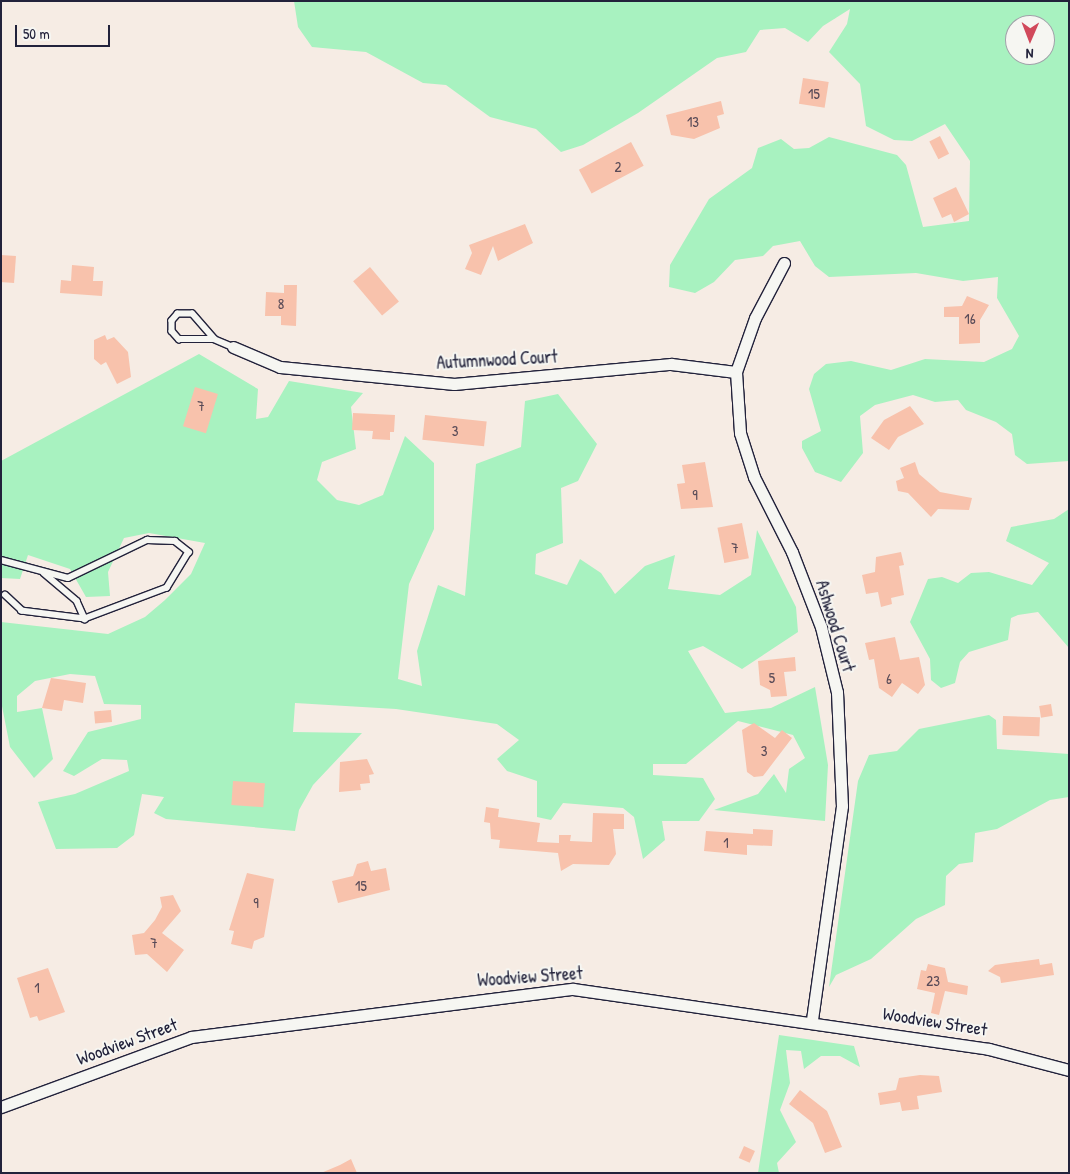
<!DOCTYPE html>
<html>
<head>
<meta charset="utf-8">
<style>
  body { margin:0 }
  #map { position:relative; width:1070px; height:1174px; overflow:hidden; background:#f6ece4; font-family:"Patrick Hand",sans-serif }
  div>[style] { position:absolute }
  .green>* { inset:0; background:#a8f2c0 }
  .building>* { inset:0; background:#f8c2ac; transform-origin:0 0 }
  .roads { filter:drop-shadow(1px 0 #22223b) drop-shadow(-1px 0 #22223b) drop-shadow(0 1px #22223b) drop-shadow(0 -1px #22223b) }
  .service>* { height:5.5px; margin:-2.75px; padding:0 2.75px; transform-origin:2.75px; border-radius:2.75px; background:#f6f6f2 }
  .minor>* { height:11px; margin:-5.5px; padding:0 5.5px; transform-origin:5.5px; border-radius:5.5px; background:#f6f6f2 }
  span { translate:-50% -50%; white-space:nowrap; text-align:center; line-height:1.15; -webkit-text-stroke:4px #f6f6f2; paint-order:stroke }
  .number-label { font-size:15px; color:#584a57 }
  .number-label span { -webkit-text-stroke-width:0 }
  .street-label { font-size:18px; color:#22223b }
  .frame { position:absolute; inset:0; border:2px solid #22223b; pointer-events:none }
  .north { position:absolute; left:1005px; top:15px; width:50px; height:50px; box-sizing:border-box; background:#f6f6f2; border:1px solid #a1a1a9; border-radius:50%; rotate:181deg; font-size:14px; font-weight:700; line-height:20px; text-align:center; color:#22223b }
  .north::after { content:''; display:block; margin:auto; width:18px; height:22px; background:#d1495b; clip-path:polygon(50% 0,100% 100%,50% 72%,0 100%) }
  .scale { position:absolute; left:15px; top:25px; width:95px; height:22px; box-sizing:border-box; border:2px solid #22223b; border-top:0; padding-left:6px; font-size:15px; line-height:18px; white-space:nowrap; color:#22223b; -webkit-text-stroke:4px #f6f6f2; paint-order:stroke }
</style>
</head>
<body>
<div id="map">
  <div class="green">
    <i style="clip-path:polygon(evenodd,294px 1px,1069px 1px,1069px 461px,1027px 464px,1015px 455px,1012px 434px,996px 422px,966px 410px,958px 400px,935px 402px,913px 395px,875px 405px,860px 416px,863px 453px,841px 482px,815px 472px,802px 448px,802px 441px,821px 431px,809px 389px,814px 374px,826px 364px,851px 361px,891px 370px,925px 359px,984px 362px,1012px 349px,1019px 336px,997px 298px,998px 277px,963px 281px,916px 273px,829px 277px,815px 266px,800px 241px,773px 246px,763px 256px,735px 260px,714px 282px,695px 293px,669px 287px,670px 265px,709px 199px,752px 168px,758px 148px,781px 139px,794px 149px,809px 148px,829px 137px,897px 155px,906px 165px,923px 227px,969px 221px,970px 161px,945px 124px,912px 141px,894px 140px,866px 126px,860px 84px,829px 52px,847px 24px,850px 9px,823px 26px,808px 42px,785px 28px,760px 30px,746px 52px,717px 58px,638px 113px,583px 145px,561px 152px,536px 129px,490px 117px,446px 85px,423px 83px,366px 52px,312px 47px,298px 27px,294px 1px,1015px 25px,1045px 25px,1045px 55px,1015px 55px,1015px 25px)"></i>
    <i style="clip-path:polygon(199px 354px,258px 389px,256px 419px,268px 417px,289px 381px,363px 393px,351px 407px,356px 449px,322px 462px,317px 480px,337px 500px,359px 505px,383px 495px,405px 436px,434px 463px,434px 529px,409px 584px,398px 679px,422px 686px,417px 651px,438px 585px,465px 596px,476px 464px,521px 447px,525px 401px,558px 394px,597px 444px,578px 481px,561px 488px,563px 543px,536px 554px,535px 574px,567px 585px,580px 559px,601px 573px,615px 594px,645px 566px,675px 555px,668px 589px,720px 595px,751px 575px,757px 530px,796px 607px,798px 632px,742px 669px,703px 646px,688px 651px,725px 713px,771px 708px,815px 687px,828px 765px,825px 821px,714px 810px,758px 794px,774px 774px,786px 793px,789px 769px,805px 758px,793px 735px,738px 721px,686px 764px,653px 764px,653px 775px,703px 778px,715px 799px,699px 821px,662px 821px,665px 840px,643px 859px,634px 817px,623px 808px,563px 803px,551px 820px,537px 817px,537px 781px,507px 771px,497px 759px,519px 740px,497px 724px,396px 709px,295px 703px,293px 732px,362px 733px,313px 785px,299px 810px,295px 831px,166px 819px,154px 813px,164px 797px,142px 794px,134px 835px,117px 848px,56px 849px,38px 802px,75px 794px,129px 771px,127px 760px,102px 759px,74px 776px,63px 771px,88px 732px,141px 719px,141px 705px,104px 704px,95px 676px,70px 674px,35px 681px,17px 696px,17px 712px,42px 708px,53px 759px,34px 778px,10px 747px,1px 701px,1px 622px,108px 634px,145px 617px,165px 600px,191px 574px,205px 543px,149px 533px,124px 538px,108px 572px,110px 596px,86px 597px,70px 569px,28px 555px,20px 579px,1px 578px,1px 461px)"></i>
    <i style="clip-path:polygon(1069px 509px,1069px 648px,1038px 612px,1018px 615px,1011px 618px,1008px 640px,969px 652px,960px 662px,955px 683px,941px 688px,931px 680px,930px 659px,910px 622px,928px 579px,942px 577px,958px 583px,971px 573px,989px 572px,1032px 585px,1049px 563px,1006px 541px,1011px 527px,1054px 519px)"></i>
    <i style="clip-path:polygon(989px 715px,996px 720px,997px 749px,1069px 754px,1069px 797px,1050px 800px,997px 829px,975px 833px,973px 862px,959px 864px,946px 876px,945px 905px,916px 919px,871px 959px,836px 975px,829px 987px,858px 781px,869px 755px,897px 751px,919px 729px)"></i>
    <i style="clip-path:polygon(779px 1035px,854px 1046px,860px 1067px,840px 1056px,821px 1056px,804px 1069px,801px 1051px,786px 1050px,790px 1083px,780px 1110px,796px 1142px,777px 1163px,779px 1173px,758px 1173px)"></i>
  </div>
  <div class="building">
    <i style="left:803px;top:78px;width:26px;height:26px;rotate:9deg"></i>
    <i style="clip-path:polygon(721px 101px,724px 114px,717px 116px,720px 128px,694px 139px,671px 135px,666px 115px)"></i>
    <i style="left:940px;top:136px;width:20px;height:12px;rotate:63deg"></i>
    <i style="left:631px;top:142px;width:27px;height:59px;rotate:62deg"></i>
    <i style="clip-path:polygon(956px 187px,969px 214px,954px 222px,951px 214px,942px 218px,933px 198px)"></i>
    <i style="clip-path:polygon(525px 224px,533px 243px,498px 261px,493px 246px,481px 275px,465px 269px,472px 253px,469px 245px)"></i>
    <i style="left:1px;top:255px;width:15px;height:27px;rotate:4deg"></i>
    <i style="clip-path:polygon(72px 265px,94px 267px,93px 281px,103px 281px,102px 296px,60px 293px,61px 280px,71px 281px)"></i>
    <i style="left:370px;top:267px;width:45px;height:22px;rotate:50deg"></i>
    <i style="clip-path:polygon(284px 285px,297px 285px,296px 326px,281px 325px,281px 316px,265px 316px,266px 292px,284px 293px)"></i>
    <i style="clip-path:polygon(967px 296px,989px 305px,980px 320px,980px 343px,959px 344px,959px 317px,944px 317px,944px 307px,962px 306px)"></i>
    <i style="clip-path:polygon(105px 335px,107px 340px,114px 337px,128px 352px,131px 377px,117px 384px,106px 362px,101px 365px,94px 359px,94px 340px)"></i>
    <i style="left:195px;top:387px;width:24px;height:41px;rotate:17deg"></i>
    <i style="clip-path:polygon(910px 406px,924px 424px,898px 437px,889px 450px,871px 438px,884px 420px)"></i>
    <i style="clip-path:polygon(353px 413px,395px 415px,394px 432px,390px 432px,390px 440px,372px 439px,373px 431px,352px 430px)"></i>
    <i style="left:425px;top:415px;width:62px;height:25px;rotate:6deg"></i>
    <i style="clip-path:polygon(705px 462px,713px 507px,681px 509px,677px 484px,685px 483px,682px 465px)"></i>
    <i style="clip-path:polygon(915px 462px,919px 474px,940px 492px,972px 498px,969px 510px,938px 509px,931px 517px,908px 493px,898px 491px,896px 481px,904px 478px,900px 468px)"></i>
    <i style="left:742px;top:523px;width:36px;height:25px;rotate:79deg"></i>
    <i style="clip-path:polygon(901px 552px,904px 565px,899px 566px,904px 595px,891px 598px,892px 604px,881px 607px,878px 592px,866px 594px,862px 575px,875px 572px,876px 557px)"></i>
    <i style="clip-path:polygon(895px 637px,900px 660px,919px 657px,925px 685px,918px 694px,902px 683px,892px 697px,879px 688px,874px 659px,869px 660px,865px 643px)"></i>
    <i style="clip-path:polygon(795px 657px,796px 671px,784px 672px,787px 696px,771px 697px,770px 690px,760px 685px,758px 661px)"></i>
    <i style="clip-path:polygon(51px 678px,86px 683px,83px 703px,64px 700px,62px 711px,42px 708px)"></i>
    <i style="left:1051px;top:704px;width:12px;height:12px;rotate:81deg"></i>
    <i style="left:111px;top:710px;width:12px;height:17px;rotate:85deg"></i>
    <i style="left:1003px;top:716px;width:37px;height:19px;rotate:2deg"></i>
    <i style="clip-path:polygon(754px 723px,775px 738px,782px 730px,792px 738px,763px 776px,754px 777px,747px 772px,742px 730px)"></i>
    <i style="clip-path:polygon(367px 759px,374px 774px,369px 775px,370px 783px,360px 784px,361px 790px,339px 792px,340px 762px)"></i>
    <i style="left:233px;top:781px;width:32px;height:24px;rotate:4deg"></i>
    <i style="clip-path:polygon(486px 807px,499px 809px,498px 817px,540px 823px,537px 842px,559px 843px,559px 835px,571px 835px,570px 841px,592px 842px,593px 813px,624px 814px,624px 829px,613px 829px,616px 854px,609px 865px,573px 864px,561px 871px,558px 853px,499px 848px,500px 840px,491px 839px,490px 823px,484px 822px)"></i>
    <i style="clip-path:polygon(753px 829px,773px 830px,772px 846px,747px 845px,747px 855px,704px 851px,706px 831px,753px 834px)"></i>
    <i style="clip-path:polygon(368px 861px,371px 871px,386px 868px,390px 890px,338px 903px,332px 881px,353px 876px,357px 864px)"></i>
    <i style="clip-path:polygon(247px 873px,274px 879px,264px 937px,254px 941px,252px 949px,231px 944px,234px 931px,229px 930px)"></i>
    <i style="clip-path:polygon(173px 895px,181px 911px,162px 933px,184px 950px,167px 972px,147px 954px,135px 955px,132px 935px,144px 933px,155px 920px,162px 907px,160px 897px)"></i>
    <i style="clip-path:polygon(1039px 959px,1040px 965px,1052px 963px,1054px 975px,1001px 983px,1000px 977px,988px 971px,995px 965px)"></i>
    <i style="clip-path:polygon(928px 964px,945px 968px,948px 982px,968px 986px,967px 995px,945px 991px,939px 1015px,931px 1013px,935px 993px,917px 989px,921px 970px,926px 971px)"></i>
    <i style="clip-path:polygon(48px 968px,65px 1012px,39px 1021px,37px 1016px,30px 1018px,17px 978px)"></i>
    <i style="clip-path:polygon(920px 1075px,939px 1076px,942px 1092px,917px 1096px,919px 1109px,902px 1111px,900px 1102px,880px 1105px,878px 1093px,896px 1090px,899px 1078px)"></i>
    <i style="clip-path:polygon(800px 1090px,827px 1111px,842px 1147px,825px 1153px,813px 1123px,789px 1104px)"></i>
    <i style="left:744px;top:1146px;width:12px;height:13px;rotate:24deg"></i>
    <i style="clip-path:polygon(351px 1159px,357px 1173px,321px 1173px,340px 1165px)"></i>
  </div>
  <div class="roads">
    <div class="service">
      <i style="left:214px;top:339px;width:33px;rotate:-131deg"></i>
      <i style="left:192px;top:314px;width:14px;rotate:180deg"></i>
      <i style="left:178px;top:314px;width:9px;rotate:131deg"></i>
      <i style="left:172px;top:321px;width:10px;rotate:90deg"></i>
      <i style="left:172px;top:331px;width:11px;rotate:49deg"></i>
      <i style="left:179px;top:339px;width:35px"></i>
      <i style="left:214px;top:339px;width:21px;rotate:23deg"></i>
      <i style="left:1px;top:560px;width:69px;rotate:15deg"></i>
      <i style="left:68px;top:578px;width:88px;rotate:-25.7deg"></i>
      <i style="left:147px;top:540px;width:28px;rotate:2deg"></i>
      <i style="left:175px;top:541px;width:18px;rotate:38deg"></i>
      <i style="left:189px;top:552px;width:42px;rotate:121.4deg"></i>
      <i style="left:167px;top:588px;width:88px;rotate:159.3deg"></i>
      <i style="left:85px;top:619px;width:64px;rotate:-172.8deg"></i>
      <i style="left:22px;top:611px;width:23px;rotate:-137deg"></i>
      <i style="left:44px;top:573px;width:43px;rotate:40.3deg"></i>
      <i style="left:77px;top:601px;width:20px;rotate:66deg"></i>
    </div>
    <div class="minor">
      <i style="left:784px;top:263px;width:62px;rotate:117.8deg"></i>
      <i style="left:755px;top:318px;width:57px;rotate:109.4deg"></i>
      <i style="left:736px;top:372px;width:61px;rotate:86.2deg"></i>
      <i style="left:740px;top:433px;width:46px;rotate:72.3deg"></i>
      <i style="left:754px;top:477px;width:84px;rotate:63.1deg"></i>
      <i style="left:792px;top:552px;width:80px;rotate:68.9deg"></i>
      <i style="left:821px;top:627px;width:67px;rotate:76.2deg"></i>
      <i style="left:837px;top:692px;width:114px;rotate:87.5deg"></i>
      <i style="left:842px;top:806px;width:216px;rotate:98deg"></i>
      <i style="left:233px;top:347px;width:51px;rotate:23.1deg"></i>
      <i style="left:280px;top:367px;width:175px;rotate:5.6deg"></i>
      <i style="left:454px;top:384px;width:218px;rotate:-5.3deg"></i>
      <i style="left:671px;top:364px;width:65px;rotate:7deg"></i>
      <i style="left:1px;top:1107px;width:202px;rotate:-20.2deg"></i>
      <i style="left:191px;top:1037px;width:385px;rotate:-7.2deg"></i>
      <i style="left:573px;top:989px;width:420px;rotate:8.2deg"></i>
      <i style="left:989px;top:1049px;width:83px;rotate:14.7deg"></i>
    </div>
  </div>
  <div class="number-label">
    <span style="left:814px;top:94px">15</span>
    <span style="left:693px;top:122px">13</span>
    <span style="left:618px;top:167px">2</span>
    <span style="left:281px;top:304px">8</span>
    <span style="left:970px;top:319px">16</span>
    <span style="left:201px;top:406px">7</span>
    <span style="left:455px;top:431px">3</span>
    <span style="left:695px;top:495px">9</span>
    <span style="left:735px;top:548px">7</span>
    <span style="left:772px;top:678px">5</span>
    <span style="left:889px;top:679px">6</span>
    <span style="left:764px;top:751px">3</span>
    <span style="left:726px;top:843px">1</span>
    <span style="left:361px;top:886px">15</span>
    <span style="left:256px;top:903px">9</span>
    <span style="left:154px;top:943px">7</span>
    <span style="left:933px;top:981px">23</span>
    <span style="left:37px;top:988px">1</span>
  </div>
  <div class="street-label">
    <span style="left:497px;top:360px;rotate:-3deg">Autumnwood Court</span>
    <span style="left:835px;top:626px;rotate:73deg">Ashwood Court</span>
    <span style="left:530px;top:977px;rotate:-4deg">Woodview Street</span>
    <span style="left:935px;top:1022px;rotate:9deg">Woodview Street</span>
    <span style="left:127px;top:1042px;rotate:-20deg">Woodview Street</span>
  </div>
  <div class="frame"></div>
  <div class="north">N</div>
  <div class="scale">50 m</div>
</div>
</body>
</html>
